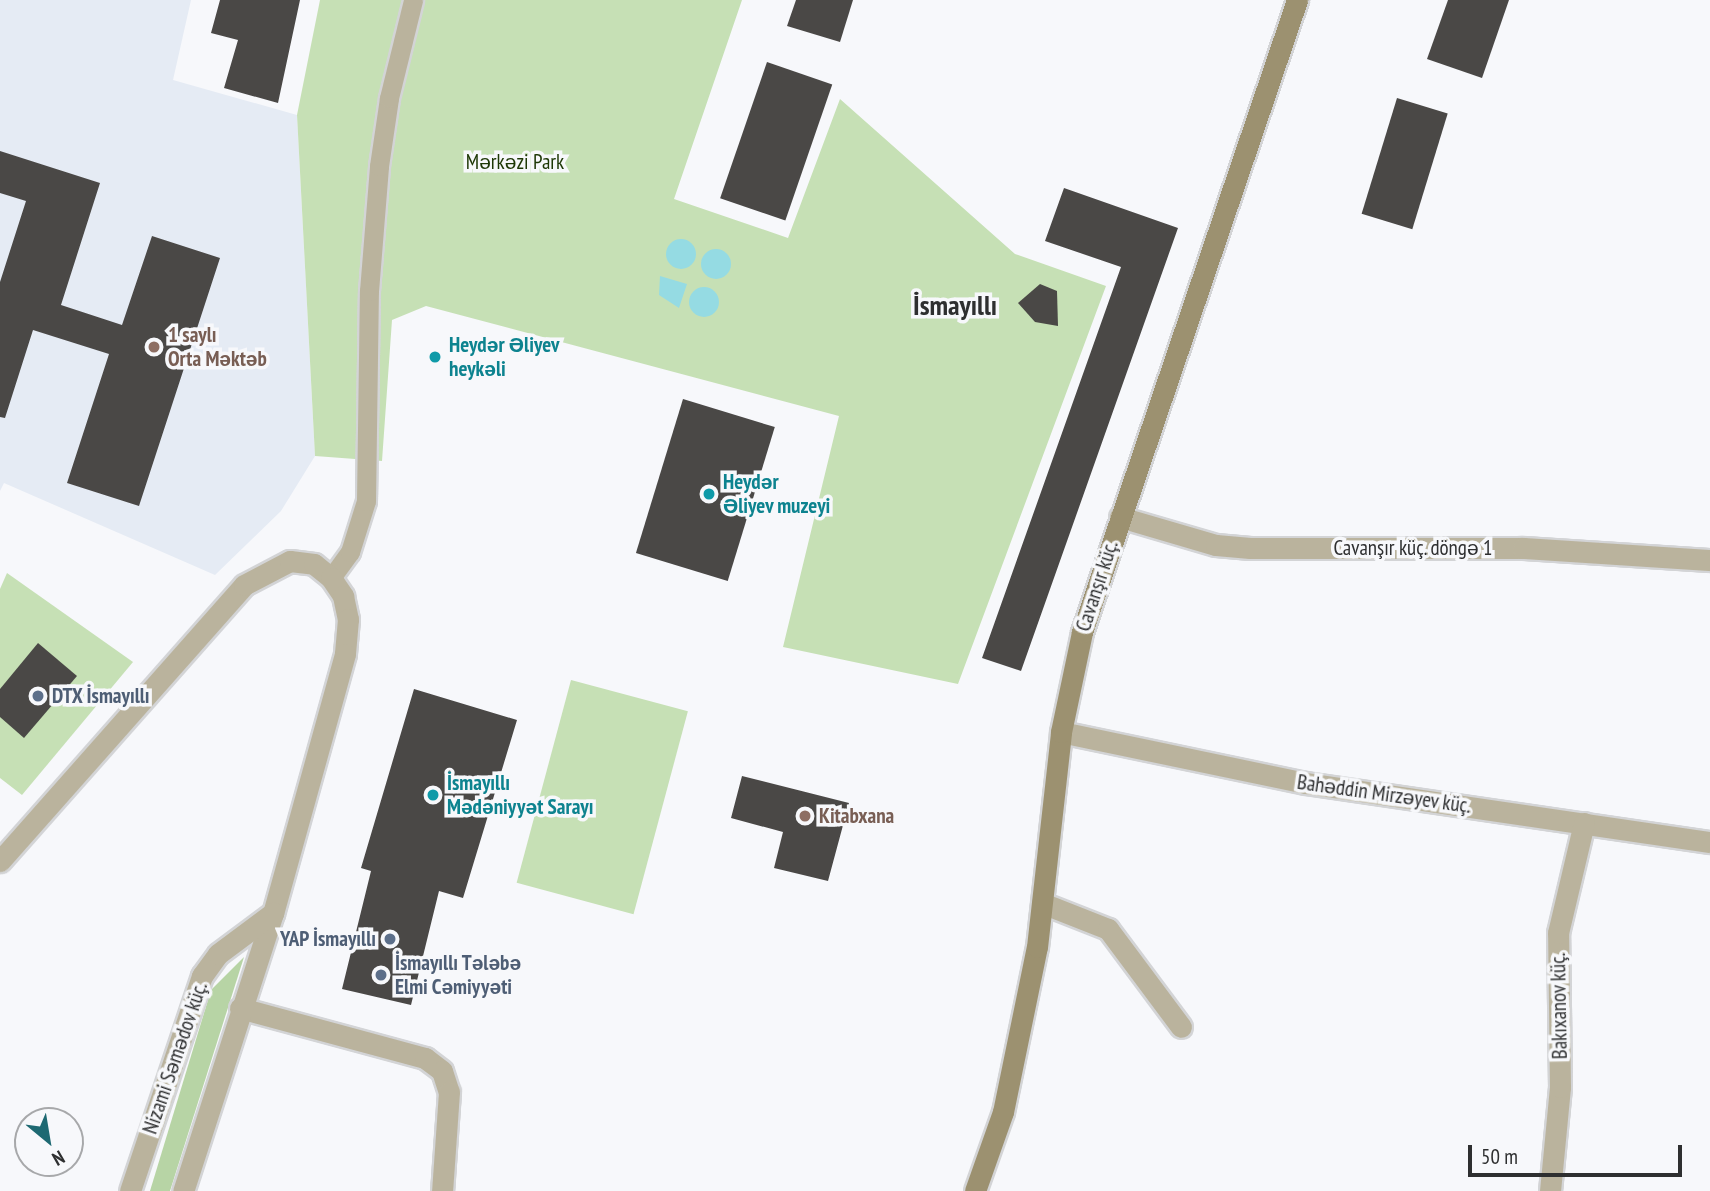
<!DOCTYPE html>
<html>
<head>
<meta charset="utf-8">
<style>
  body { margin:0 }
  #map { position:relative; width:1710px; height:1191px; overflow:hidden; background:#f7f8fb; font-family:"PT Sans Narrow",sans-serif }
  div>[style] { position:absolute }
  .built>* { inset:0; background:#e5ebf4 }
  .green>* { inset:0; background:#c6e0b5; transform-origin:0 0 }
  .forest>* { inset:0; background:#b7d4a5 }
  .water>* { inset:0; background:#95dbe3 }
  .round { border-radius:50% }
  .building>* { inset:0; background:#4a4846; transform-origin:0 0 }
  .roads { filter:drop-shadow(2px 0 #d3d4d6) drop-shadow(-2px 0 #d3d4d6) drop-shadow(0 2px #d3d4d6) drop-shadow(0 -2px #d3d4d6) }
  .pedestrian>* { height:19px; margin:-9.5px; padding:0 9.5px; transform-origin:9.5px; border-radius:9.5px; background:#bab39d }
  .minor>* { height:21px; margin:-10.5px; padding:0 10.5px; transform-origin:10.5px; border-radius:10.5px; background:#bab39d }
  .tertiary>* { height:21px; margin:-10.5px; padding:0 10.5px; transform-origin:10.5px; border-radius:10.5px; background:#bab39d }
  .secondary>* { height:21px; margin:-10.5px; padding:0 10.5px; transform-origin:10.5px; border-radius:10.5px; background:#9c9170 }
  .dots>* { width:19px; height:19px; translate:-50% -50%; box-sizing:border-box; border:4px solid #f7f8fb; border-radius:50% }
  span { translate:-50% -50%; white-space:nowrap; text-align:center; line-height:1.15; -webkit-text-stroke:7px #f7f8fb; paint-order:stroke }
  .park-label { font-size:21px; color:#1e3806 }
  .education-label { font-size:21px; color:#785e54; font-weight:700 }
  .left { translate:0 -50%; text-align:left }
  .culture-label { font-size:21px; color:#0d838f; font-weight:700 }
  .street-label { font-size:21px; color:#2e2f30 }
  .service-label { font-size:21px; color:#4e5e75; font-weight:700 }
  .right { translate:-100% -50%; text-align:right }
  .district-label { font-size:28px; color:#2e2f30; font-weight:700 }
  .north { position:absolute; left:14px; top:1107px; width:70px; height:70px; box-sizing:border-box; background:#f7f8fb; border:2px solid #a7a8aa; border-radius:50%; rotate:150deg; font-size:19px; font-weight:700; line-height:28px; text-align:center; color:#2e2f30 }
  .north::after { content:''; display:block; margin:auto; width:24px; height:32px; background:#1e6972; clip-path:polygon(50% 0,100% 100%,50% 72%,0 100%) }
  .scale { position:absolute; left:1468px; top:1145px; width:214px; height:32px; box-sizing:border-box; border:4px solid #2e2f30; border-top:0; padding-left:9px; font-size:21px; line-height:24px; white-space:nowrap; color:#2e2f30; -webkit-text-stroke:5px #f7f8fb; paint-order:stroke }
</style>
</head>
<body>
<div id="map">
  <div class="built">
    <i style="clip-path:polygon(0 0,191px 0,173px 80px,297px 115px,315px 456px,281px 511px,215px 575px,4px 483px,0 491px)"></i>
  </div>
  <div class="green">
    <i style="clip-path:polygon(320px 0,742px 0,674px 199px,788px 238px,840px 99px,1015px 254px,1106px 286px,958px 684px,783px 647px,839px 416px,426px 306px,392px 320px,382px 461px,315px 456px,297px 115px)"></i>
    <i style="clip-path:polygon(7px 573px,133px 662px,22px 795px,0 778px,0 589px)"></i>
    <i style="left:571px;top:680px;width:121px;height:210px;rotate:15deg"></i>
  </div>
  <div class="forest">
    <i style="clip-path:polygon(244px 957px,170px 1191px,150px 1191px,211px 990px)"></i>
  </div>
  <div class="water">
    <i class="round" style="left:666px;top:239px;width:30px;height:30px"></i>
    <i class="round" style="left:701px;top:249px;width:30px;height:30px"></i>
    <i style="clip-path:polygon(660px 276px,687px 284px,679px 308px,659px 295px)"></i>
    <i class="round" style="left:689px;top:287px;width:30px;height:30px"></i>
  </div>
  <div class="building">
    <i style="clip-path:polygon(220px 0,300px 0,278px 103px,224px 88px,238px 40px,211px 33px)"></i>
    <i style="clip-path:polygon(796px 0,853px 0,840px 42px,787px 26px)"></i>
    <i style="clip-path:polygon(1448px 0,1509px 0,1482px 78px,1427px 59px)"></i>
    <i style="left:767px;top:62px;width:69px;height:144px;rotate:19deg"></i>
    <i style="left:1397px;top:98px;width:53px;height:121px;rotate:17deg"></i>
    <i style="clip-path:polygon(0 151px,100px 183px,61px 305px,122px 325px,152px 236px,220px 258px,139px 506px,67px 483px,109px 354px,33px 330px,5px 418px,0 417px,0 282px,26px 201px,0 193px)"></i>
    <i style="clip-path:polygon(1064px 188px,1178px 228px,1021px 671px,982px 658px,1121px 267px,1045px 241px)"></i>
    <i style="clip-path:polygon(1040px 284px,1057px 291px,1058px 326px,1035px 322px,1018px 303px)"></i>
    <i style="left:683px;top:399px;width:96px;height:161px;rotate:17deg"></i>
    <i style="clip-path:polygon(38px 643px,77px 676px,24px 738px,0 717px,0 689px)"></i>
    <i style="clip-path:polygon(414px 689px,517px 720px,463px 898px,439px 891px,411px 1005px,342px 989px,371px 871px,361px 868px)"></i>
    <i style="clip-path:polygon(742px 776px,849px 803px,828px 881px,774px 868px,783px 832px,731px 818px)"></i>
  </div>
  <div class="roads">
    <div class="pedestrian">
      <i style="left:331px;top:578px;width:32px;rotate:-54deg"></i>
      <i style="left:350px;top:552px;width:53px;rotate:-72.6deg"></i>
      <i style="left:366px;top:501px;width:210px;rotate:-89.2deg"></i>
      <i style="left:369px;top:291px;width:125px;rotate:-85.4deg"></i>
      <i style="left:379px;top:166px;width:69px;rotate:-81.6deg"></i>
      <i style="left:389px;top:98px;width:101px;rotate:-76.2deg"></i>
    </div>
    <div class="minor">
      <i style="left:1120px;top:517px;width:100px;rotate:16.3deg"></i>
      <i style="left:1216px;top:545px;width:34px;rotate:5deg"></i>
      <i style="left:1250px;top:548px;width:273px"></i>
      <i style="left:1523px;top:548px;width:187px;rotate:3.7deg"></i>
      <i style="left:1061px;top:732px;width:249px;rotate:11.8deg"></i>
      <i style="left:1305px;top:783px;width:409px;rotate:8.3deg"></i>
      <i style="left:1042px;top:903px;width:71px;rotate:21.5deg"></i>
      <i style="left:1108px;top:929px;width:122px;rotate:53.3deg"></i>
      <i style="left:240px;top:1008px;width:192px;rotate:15.1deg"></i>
      <i style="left:425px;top:1058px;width:21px;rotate:37deg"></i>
      <i style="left:442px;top:1071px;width:22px;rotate:72deg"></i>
      <i style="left:449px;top:1092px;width:99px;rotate:94deg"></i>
      <i style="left:1550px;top:1191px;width:104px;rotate:-84.5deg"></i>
      <i style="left:1560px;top:1087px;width:154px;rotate:-90.7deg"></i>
      <i style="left:1558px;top:933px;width:113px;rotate:-76.7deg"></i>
    </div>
    <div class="tertiary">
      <i style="left:0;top:861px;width:368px;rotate:-48.5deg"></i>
      <i style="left:244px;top:585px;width:52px;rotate:-27.6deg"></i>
      <i style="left:290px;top:561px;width:24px;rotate:7deg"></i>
      <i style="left:314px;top:564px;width:22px;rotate:39deg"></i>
      <i style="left:331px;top:578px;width:22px;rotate:56deg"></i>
      <i style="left:343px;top:596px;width:24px;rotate:78deg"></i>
      <i style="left:348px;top:619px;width:35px;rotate:95deg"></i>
      <i style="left:345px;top:654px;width:269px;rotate:105.5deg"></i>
      <i style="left:273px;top:913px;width:292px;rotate:107.9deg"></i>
      <i style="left:130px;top:1191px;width:227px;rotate:-71.5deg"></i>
      <i style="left:202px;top:976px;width:27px;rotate:-54deg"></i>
      <i style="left:218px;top:954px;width:69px;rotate:-36.7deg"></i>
    </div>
    <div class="secondary">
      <i style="left:975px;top:1191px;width:84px;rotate:-70.5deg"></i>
      <i style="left:1003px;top:1112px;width:168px;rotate:-78.4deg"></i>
      <i style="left:1037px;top:947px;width:216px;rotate:-83.6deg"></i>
      <i style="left:1061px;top:732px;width:102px;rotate:-78.1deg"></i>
      <i style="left:1082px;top:632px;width:668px;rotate:-71.21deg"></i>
    </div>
  </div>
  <div class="dots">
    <i style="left:154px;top:347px;background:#8d6e63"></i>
    <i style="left:435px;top:357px;background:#0f9aa8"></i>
    <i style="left:709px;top:494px;background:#0f9aa8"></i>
    <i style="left:38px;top:696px;background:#5c6f8a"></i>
    <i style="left:433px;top:795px;background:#0f9aa8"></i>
    <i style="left:805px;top:816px;background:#8d6e63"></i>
    <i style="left:390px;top:939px;background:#5c6f8a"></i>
    <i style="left:381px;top:975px;background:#5c6f8a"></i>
  </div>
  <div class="park-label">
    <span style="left:515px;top:162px">Mərkəzi Park</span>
  </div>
  <div class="education-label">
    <span class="left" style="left:168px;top:347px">1 saylı<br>Orta Məktəb</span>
    <span class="left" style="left:819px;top:816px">Kitabxana</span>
  </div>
  <div class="culture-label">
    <span class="left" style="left:449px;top:357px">Heydər Əliyev<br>heykəli</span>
    <span class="left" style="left:723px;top:494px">Heydər<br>Əliyev muzeyi</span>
    <span class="left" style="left:447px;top:795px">İsmayıllı<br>Mədəniyyət Sarayı</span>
  </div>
  <div class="street-label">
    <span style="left:1413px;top:548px">Cavanşır küç. döngə 1</span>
    <span style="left:1097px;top:586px;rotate:-72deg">Cavanşır küç.</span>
    <span style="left:1384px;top:794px;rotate:8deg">Bahəddin Mirzəyev küç.</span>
    <span style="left:1559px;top:1006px;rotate:-91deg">Bakıxanov küç.</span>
    <span style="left:175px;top:1058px;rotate:-71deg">Nizami Səmədov küç.</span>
  </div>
  <div class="service-label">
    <span class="left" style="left:52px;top:696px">DTX İsmayıllı</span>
    <span class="right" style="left:376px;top:939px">YAP İsmayıllı</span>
    <span class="left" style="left:395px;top:975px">İsmayıllı Tələbə<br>Elmi Cəmiyyəti</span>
  </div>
  <div class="district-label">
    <span style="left:955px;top:305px">İsmayıllı</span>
  </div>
  <div class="north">N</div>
  <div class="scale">50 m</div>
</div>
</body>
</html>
